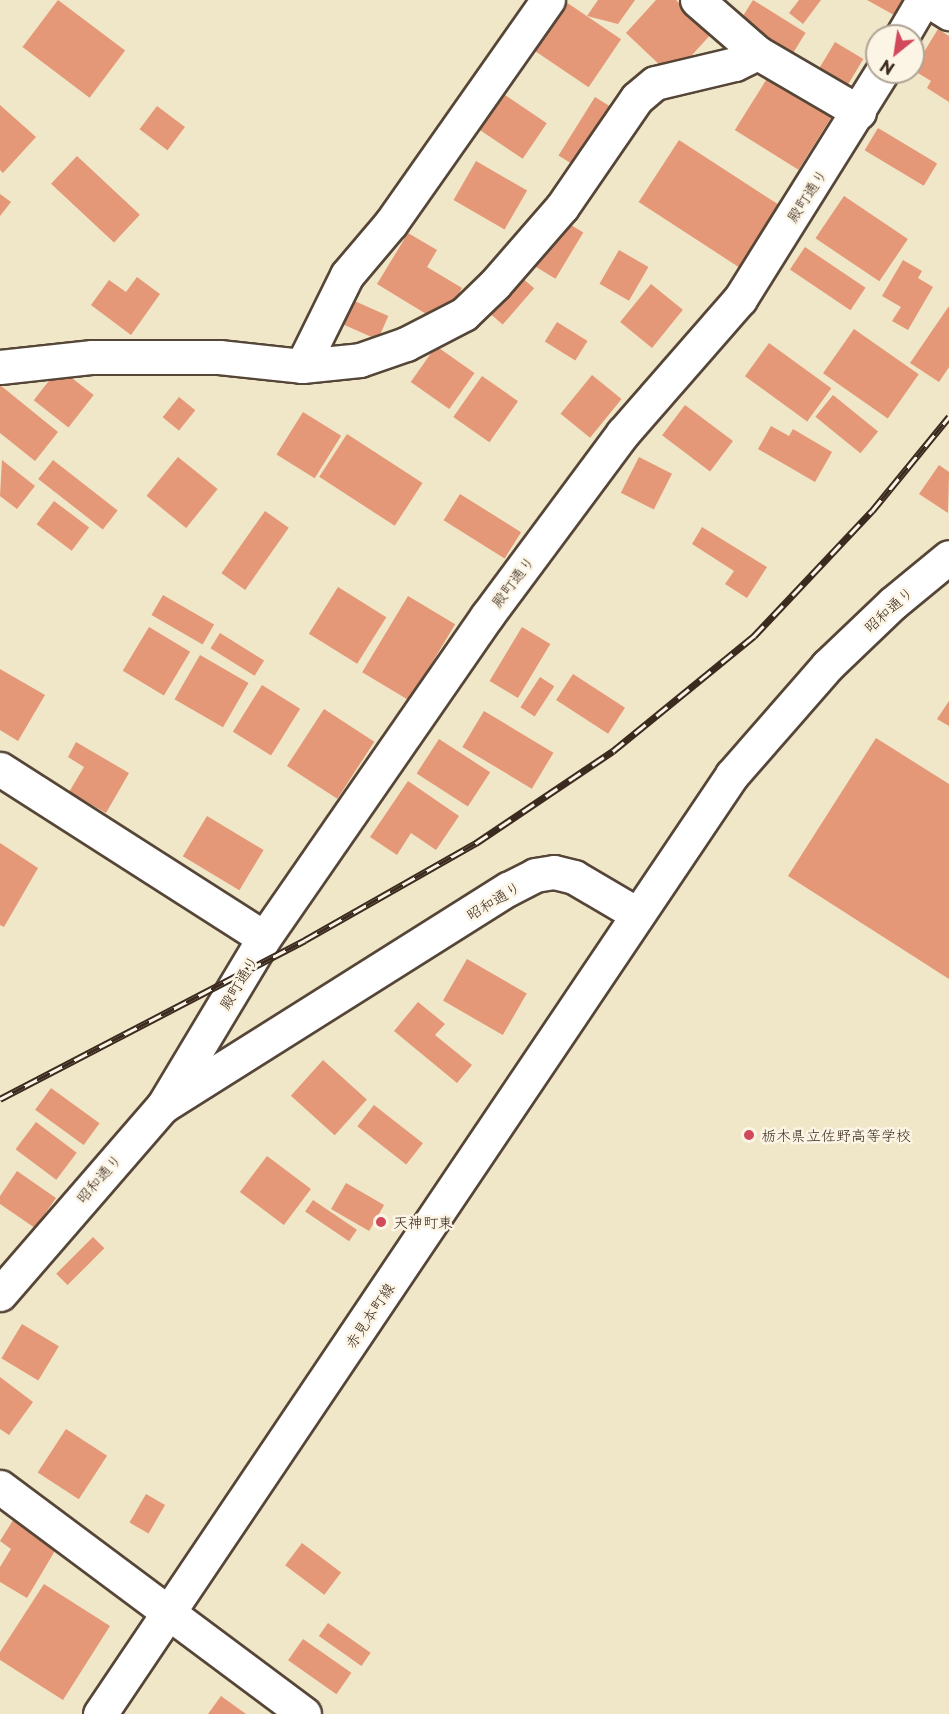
<!DOCTYPE html>
<html>
<head>
<meta charset="utf-8">
<style>
  body { margin:0 }
  #map { position:relative; width:949px; height:1714px; overflow:hidden; background:#f0e6c8; font-family:"Playpen Sans","Klee One",sans-serif }
  div>[style] { position:absolute }
  .building>* { inset:0; background:#e49877; transform-origin:0 0 }
  .roads { filter:drop-shadow(2px 0 #564638) drop-shadow(-2px 0 #564638) drop-shadow(0 2px #564638) drop-shadow(0 -2px #564638) }
  .street>* { height:33px; margin:-16.5px; padding:0 16.5px; transform-origin:16.5px; border-radius:16.5px; background:#fff }
  .secondary>* { height:33px; margin:-16.5px; padding:0 16.5px; transform-origin:16.5px; border-radius:16.5px; background:#fff }
  .rail>* { height:7px; margin-top:-3.5px; transform-origin:0; background:repeating-linear-gradient(90deg,#fcf5e5 0 14px,#3b2a1e 0 28px); box-sizing:border-box; border-block:2px solid #3b2a1e }
  .dots>* { width:16px; height:16px; translate:-50% -50%; box-sizing:border-box; border:3px solid #fcf5e5; border-radius:50% }
  span { translate:-50% -50%; white-space:nowrap; text-align:center; line-height:1.15; -webkit-text-stroke:5px #fcf5e5; paint-order:stroke }
  .street-label { font-size:15px; color:#3b2a1e }
  .poi-label { font-size:15px; color:#3b2a1e }
  .left { translate:0 -50%; text-align:left }
  .north { position:absolute; left:865px; top:24px; width:60px; height:60px; box-sizing:border-box; background:#fcf5e5; border:2px solid #afa495; border-radius:50%; rotate:210deg; font-size:16px; font-weight:700; line-height:24px; text-align:center; color:#3b2a1e }
  .north::after { content:''; display:block; margin:auto; width:21px; height:27px; background:#d1495b; clip-path:polygon(50% 0,100% 100%,50% 72%,0 100%) }
</style>
</head>
<body>
<div id="map">
  <div class="building">
    <i style="left:58px;top:0;width:84px;height:59px;rotate:37deg"></i>
    <i style="left:563px;top:0;width:70px;height:58px;rotate:34deg"></i>
    <i style="clip-path:polygon(598px 0,635px 0,618px 24px,587px 16px)"></i>
    <i style="clip-path:polygon(656px 0,676px 0,712px 33px,683px 65px,663px 68px,626px 33px)"></i>
    <i style="left:753px;top:0;width:62px;height:31px;rotate:32deg"></i>
    <i style="clip-path:polygon(799px 0,821px 0,803px 24px,789px 13px)"></i>
    <i style="clip-path:polygon(867px 0,902px 0,894px 15px)"></i>
    <i style="clip-path:polygon(938px 29px,949px 36px,949px 102px,927px 88px,931px 81px,913px 70px)"></i>
    <i style="left:835px;top:42px;width:33px;height:32px;rotate:31deg"></i>
    <i style="left:773px;top:69px;width:75px;height:72px;rotate:32deg"></i>
    <i style="left:502px;top:93px;width:54px;height:43px;rotate:34deg"></i>
    <i style="left:595px;top:97px;width:26px;height:69px;rotate:32deg"></i>
    <i style="clip-path:polygon(0 105px,36px 137px,3px 173px,0 170px)"></i>
    <i style="left:157px;top:106px;width:35px;height:29px;rotate:37deg"></i>
    <i style="left:878px;top:128px;width:69px;height:26px;rotate:31deg"></i>
    <i style="left:679px;top:140px;width:120px;height:74px;rotate:33deg"></i>
    <i style="left:77px;top:156px;width:86px;height:38px;rotate:43deg"></i>
    <i style="left:476px;top:161px;width:59px;height:45px;rotate:30deg"></i>
    <i style="clip-path:polygon(0 194px,11px 202px,0 216px)"></i>
    <i style="left:844px;top:196px;width:77px;height:51px;rotate:34deg"></i>
    <i style="left:561px;top:219px;width:26px;height:54px;rotate:31deg"></i>
    <i style="clip-path:polygon(408px 233px,437px 250px,427px 267px,462px 288px,441px 323px,377px 284px)"></i>
    <i style="left:805px;top:247px;width:73px;height:27px;rotate:34deg"></i>
    <i style="left:619px;top:250px;width:34px;height:39px;rotate:30deg"></i>
    <i style="clip-path:polygon(903px 260px,922px 271px,918px 278px,933px 287px,908px 330px,892px 321px,901px 307px,882px 296px)"></i>
    <i style="left:513px;top:270px;width:28px;height:48px;rotate:41deg"></i>
    <i style="clip-path:polygon(137px 277px,160px 294px,131px 335px,91px 305px,109px 280px,126px 292px)"></i>
    <i style="left:651px;top:284px;width:41px;height:49px;rotate:39deg"></i>
    <i style="left:350px;top:299px;width:42px;height:26px;rotate:24deg"></i>
    <i style="clip-path:polygon(949px 306px,949px 367px,939px 382px,910px 363px)"></i>
    <i style="left:557px;top:322px;width:36px;height:23px;rotate:32deg"></i>
    <i style="left:854px;top:329px;width:79px;height:54px;rotate:35deg"></i>
    <i style="left:769px;top:343px;width:77px;height:41px;rotate:36deg"></i>
    <i style="left:436px;top:346px;width:47px;height:44px;rotate:35deg"></i>
    <i style="left:59px;top:368px;width:44px;height:41px;rotate:38deg"></i>
    <i style="left:592px;top:375px;width:38px;height:50px;rotate:39deg"></i>
    <i style="left:482px;top:376px;width:44px;height:50px;rotate:35deg"></i>
    <i style="clip-path:polygon(0 385px,58px 432px,35px 461px,0 433px)"></i>
    <i style="left:833px;top:395px;width:58px;height:28px;rotate:39deg"></i>
    <i style="left:179px;top:397px;width:21px;height:26px;rotate:39deg"></i>
    <i style="left:685px;top:405px;width:60px;height:38px;rotate:37deg"></i>
    <i style="left:303px;top:412px;width:45px;height:50px;rotate:32deg"></i>
    <i style="clip-path:polygon(771px 426px,789px 436px,793px 429px,832px 452px,815px 482px,758px 449px)"></i>
    <i style="left:347px;top:434px;width:90px;height:51px;rotate:33deg"></i>
    <i style="left:178px;top:457px;width:51px;height:50px;rotate:39deg"></i>
    <i style="left:639px;top:457px;width:37px;height:40px;rotate:27deg"></i>
    <i style="clip-path:polygon(2px 460px,35px 486px,17px 509px,0 496px)"></i>
    <i style="left:53px;top:460px;width:82px;height:24px;rotate:38deg"></i>
    <i style="clip-path:polygon(939px 465px,949px 472px,948px 513px,919px 494px)"></i>
    <i style="left:460px;top:494px;width:72px;height:31px;rotate:32deg"></i>
    <i style="left:54px;top:501px;width:44px;height:29px;rotate:37deg"></i>
    <i style="left:265px;top:511px;width:29px;height:76px;rotate:35deg"></i>
    <i style="clip-path:polygon(702px 527px,767px 567px,747px 598px,725px 584px,734px 571px,692px 544px)"></i>
    <i style="left:338px;top:587px;width:57px;height:55px;rotate:32deg"></i>
    <i style="left:163px;top:595px;width:59px;height:23px;rotate:30deg"></i>
    <i style="left:408px;top:596px;width:55px;height:89px;rotate:31deg"></i>
    <i style="left:149px;top:627px;width:48px;height:51px;rotate:31deg"></i>
    <i style="left:522px;top:627px;width:33px;height:63px;rotate:31deg"></i>
    <i style="left:220px;top:633px;width:52px;height:18px;rotate:32deg"></i>
    <i style="left:200px;top:655px;width:56px;height:51px;rotate:30deg"></i>
    <i style="clip-path:polygon(0 669px,45px 695px,18px 741px,0 730px)"></i>
    <i style="left:573px;top:674px;width:62px;height:31px;rotate:33deg"></i>
    <i style="left:540px;top:677px;width:17px;height:36px;rotate:33deg"></i>
    <i style="left:262px;top:685px;width:45px;height:55px;rotate:32deg"></i>
    <i style="clip-path:polygon(949px 701px,949px 726px,937px 719px)"></i>
    <i style="left:324px;top:709px;width:60px;height:68px;rotate:33deg"></i>
    <i style="left:484px;top:711px;width:81px;height:42px;rotate:31deg"></i>
    <i style="clip-path:polygon(876px 738px,949px 784px,949px 979px,788px 876px)"></i>
    <i style="left:439px;top:739px;width:61px;height:41px;rotate:33deg"></i>
    <i style="clip-path:polygon(76px 742px,129px 773px,106px 813px,69px 792px,84px 767px,68px 757px)"></i>
    <i style="clip-path:polygon(408px 781px,459px 816px,436px 850px,411px 833px,397px 855px,370px 837px)"></i>
    <i style="left:207px;top:816px;width:66px;height:47px;rotate:31deg"></i>
    <i style="clip-path:polygon(0 843px,38px 868px,4px 927px,0 925px)"></i>
    <i style="left:467px;top:959px;width:69px;height:48px;rotate:30deg"></i>
    <i style="clip-path:polygon(418px 1002px,445px 1024px,435px 1035px,472px 1065px,457px 1083px,394px 1031px)"></i>
    <i style="left:323px;top:1060px;width:59px;height:48px;rotate:42deg"></i>
    <i style="left:51px;top:1088px;width:60px;height:27px;rotate:36deg"></i>
    <i style="left:374px;top:1105px;width:62px;height:27px;rotate:38deg"></i>
    <i style="left:36px;top:1122px;width:51px;height:34px;rotate:37deg"></i>
    <i style="left:267px;top:1156px;width:55px;height:45px;rotate:37deg"></i>
    <i style="clip-path:polygon(17px 1171px,56px 1198px,35px 1228px,0 1204px,0 1196px)"></i>
    <i style="left:346px;top:1183px;width:44px;height:30px;rotate:30deg"></i>
    <i style="left:313px;top:1200px;width:53px;height:14px;rotate:34deg"></i>
    <i style="left:93px;top:1237px;width:16px;height:52px;rotate:45deg"></i>
    <i style="left:22px;top:1324px;width:43px;height:40px;rotate:31deg"></i>
    <i style="clip-path:polygon(0 1377px,33px 1402px,9px 1435px,0 1429px)"></i>
    <i style="left:66px;top:1429px;width:49px;height:52px;rotate:33deg"></i>
    <i style="left:146px;top:1494px;width:22px;height:33px;rotate:30deg"></i>
    <i style="clip-path:polygon(15px 1517px,59px 1544px,27px 1598px,0 1582px,0 1567px,11px 1549px,0 1541px)"></i>
    <i style="left:302px;top:1543px;width:49px;height:28px;rotate:37deg"></i>
    <i style="clip-path:polygon(44px 1584px,110px 1626px,63px 1700px,0 1660px,0 1652px)"></i>
    <i style="left:328px;top:1623px;width:52px;height:16px;rotate:35deg"></i>
    <i style="left:303px;top:1639px;width:59px;height:26px;rotate:35deg"></i>
    <i style="clip-path:polygon(221px 1696px,246px 1714px,208px 1714px)"></i>
  </div>
  <div class="roads">
    <div class="street">
      <i style="left:697px;top:0;width:81px;rotate:41deg"></i>
      <i style="left:758px;top:53px;width:117px;rotate:30.3deg"></i>
      <i style="left:928px;top:0;width:25px;rotate:32deg"></i>
      <i style="left:302px;top:366px;width:102px;rotate:-63.7deg"></i>
      <i style="left:347px;top:275px;width:68px;rotate:-49.8deg"></i>
      <i style="left:391px;top:223px;width:273px;rotate:-54.9deg"></i>
      <i style="left:0;top:367px;width:93px;rotate:-6.2deg"></i>
      <i style="left:92px;top:357px;width:127px"></i>
      <i style="left:219px;top:357px;width:83px;rotate:6.2deg"></i>
      <i style="left:302px;top:366px;width:58px;rotate:-5.9deg"></i>
      <i style="left:360px;top:360px;width:49px;rotate:-19.2deg"></i>
      <i style="left:406px;top:344px;width:65px;rotate:-27.3deg"></i>
      <i style="left:464px;top:314px;width:43px;rotate:-44.1deg"></i>
      <i style="left:495px;top:284px;width:102px;rotate:-49deg"></i>
      <i style="left:562px;top:207px;width:132px;rotate:-55.5deg"></i>
      <i style="left:637px;top:98px;width:23px;rotate:-40deg"></i>
      <i style="left:655px;top:83px;width:82px;rotate:-13.4deg"></i>
      <i style="left:735px;top:64px;width:25px;rotate:-26deg"></i>
      <i style="left:0;top:769px;width:313px;rotate:32.6deg"></i>
      <i style="left:0;top:1487px;width:379px;rotate:36.7deg"></i>
    </div>
    <div class="secondary">
      <i style="left:902px;top:36px;width:42px;rotate:-59.7deg"></i>
      <i style="left:163px;top:1106px;width:196px;rotate:-59deg"></i>
      <i style="left:264px;top:938px;width:392px;rotate:-55.3deg"></i>
      <i style="left:487px;top:616px;width:228px;rotate:-53.4deg"></i>
      <i style="left:623px;top:433px;width:178px;rotate:-48.9deg"></i>
      <i style="left:740px;top:299px;width:268px;rotate:-58deg"></i>
      <i style="left:0;top:1294px;width:249px;rotate:-49.1deg"></i>
      <i style="left:163px;top:1106px;width:408px;rotate:-32.2deg"></i>
      <i style="left:508px;top:889px;width:30px;rotate:-27deg"></i>
      <i style="left:535px;top:875px;width:19px;rotate:-9deg"></i>
      <i style="left:554px;top:872px;width:21px;rotate:14deg"></i>
      <i style="left:574px;top:877px;width:73px;rotate:30.4deg"></i>
      <i style="left:100px;top:1714px;width:1132px;rotate:-56.06deg"></i>
      <i style="left:732px;top:775px;width:145px;rotate:-48.9deg"></i>
      <i style="left:827px;top:666px;width:91px;rotate:-43.7deg"></i>
      <i style="left:893px;top:603px;width:72px;rotate:-39.4deg"></i>
    </div>
  </div>
  <div class="rail">
    <i style="left:0;top:1099px;width:344px;rotate:-27.5deg"></i>
    <i style="left:305px;top:940px;width:197px;rotate:-29.6deg"></i>
    <i style="left:476px;top:843px;width:165px;rotate:-33.9deg"></i>
    <i style="left:613px;top:751px;width:182px;rotate:-39.2deg"></i>
    <i style="left:754px;top:636px;width:172px;rotate:-46.7deg"></i>
    <i style="left:872px;top:511px;width:122px;rotate:-50.7deg"></i>
  </div>
  <div class="dots">
    <i style="left:749px;top:1135px;background:#d1495b"></i>
    <i style="left:381px;top:1222px;background:#d1495b"></i>
  </div>
  <div class="street-label">
    <span style="left:806px;top:195px;rotate:-57deg">殿町通り</span>
    <span style="left:512px;top:581px;rotate:-53deg">殿町通り</span>
    <span style="left:888px;top:609px;rotate:-42deg">昭和通り</span>
    <span style="left:493px;top:900px;rotate:-31deg">昭和通り</span>
    <span style="left:238px;top:982px;rotate:-59deg">殿町通り</span>
    <span style="left:98px;top:1178px;rotate:-49deg">昭和通り</span>
    <span style="left:369px;top:1315px;rotate:-56deg">赤見本町線</span>
  </div>
  <div class="poi-label">
    <span class="left" style="left:761px;top:1135px">栃木県立佐野高等学校</span>
    <span class="left" style="left:393px;top:1222px">天神町東</span>
  </div>
  <div class="north">N</div>
</div>
</body>
</html>
